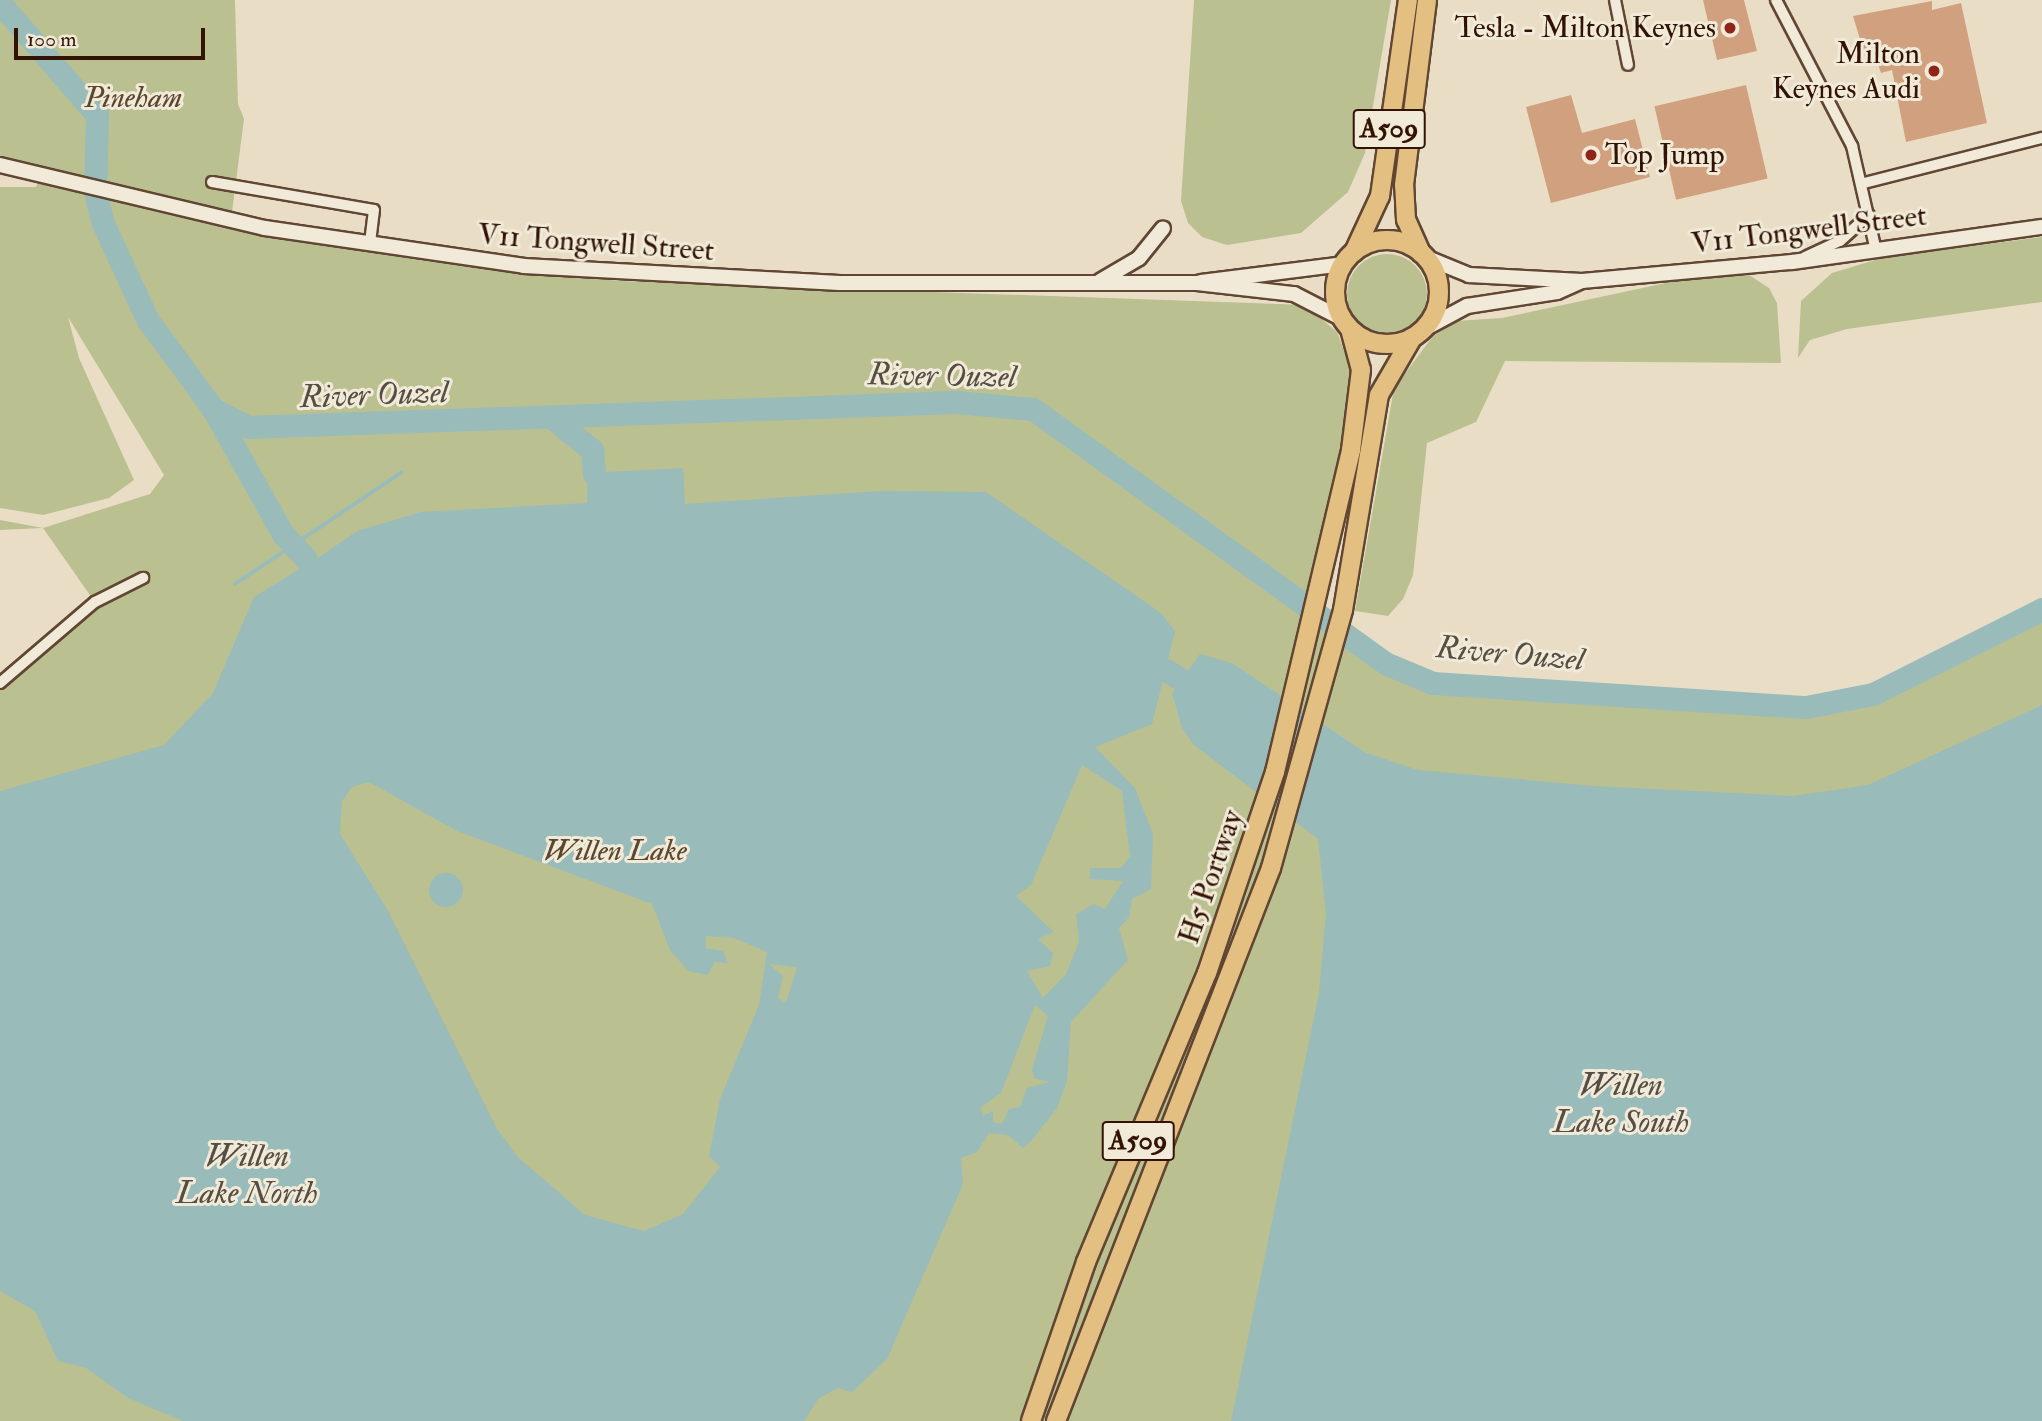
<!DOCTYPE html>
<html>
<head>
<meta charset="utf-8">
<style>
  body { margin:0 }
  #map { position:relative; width:2042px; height:1421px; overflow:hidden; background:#e9dec5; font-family:"IM FELL Double Pica",serif }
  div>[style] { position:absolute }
  .green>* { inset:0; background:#bbc091 }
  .round { border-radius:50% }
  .water>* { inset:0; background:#99bbba }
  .stream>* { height:3.5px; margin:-1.75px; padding:0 1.75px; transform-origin:1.75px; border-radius:1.75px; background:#99bbba }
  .river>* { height:23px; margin:-11.5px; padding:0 11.5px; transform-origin:11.5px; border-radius:11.5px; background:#99bbba }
  .building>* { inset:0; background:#d1a17f; transform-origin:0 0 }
  .roads { filter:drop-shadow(2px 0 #604633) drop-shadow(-2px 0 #604633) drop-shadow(0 2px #604633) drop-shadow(0 -2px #604633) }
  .minor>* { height:10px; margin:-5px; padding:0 5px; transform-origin:5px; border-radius:5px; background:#f1ead9 }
  .tertiary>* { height:14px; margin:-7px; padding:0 7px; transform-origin:7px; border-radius:7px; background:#f1ead9 }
  .primary>* { height:18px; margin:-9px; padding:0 9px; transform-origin:9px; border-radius:9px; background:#e4bf82 }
  .primary>.ring { margin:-9px; padding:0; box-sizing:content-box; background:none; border:18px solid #e4bf82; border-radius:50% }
  .dots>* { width:19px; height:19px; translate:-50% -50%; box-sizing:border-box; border:4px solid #f1ead9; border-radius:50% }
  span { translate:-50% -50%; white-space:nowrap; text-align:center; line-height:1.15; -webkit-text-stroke:6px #f1ead9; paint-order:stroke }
  .shield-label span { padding:2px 5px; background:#f1ead9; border:2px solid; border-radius:5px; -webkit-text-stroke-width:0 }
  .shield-label { font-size:28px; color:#321302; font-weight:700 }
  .poi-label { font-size:30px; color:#321302 }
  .right { translate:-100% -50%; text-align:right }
  .left { translate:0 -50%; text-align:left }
  .park-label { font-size:30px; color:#5b472d; font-style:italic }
  .street-label { font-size:30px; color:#321302 }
  .water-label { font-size:32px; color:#564e42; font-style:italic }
  .scale { position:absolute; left:14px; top:28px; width:191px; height:32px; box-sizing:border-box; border:4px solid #321302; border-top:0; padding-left:9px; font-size:21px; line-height:24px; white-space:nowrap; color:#321302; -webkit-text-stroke:5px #f1ead9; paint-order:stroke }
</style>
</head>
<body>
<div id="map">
  <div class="green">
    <i style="clip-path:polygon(0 0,235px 0,238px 104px,244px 119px,231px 220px,264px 235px,425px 261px,620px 281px,1305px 305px,1337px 332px,1360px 393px,1316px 616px,1388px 664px,1433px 683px,1806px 707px,1873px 694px,2042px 609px,2042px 1421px,0 1421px,0 683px,92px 598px,43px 528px,0 530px,0 520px,43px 528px,150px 494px,164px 475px,68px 317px,79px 358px,134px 480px,109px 498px,43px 515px,0 508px,0 187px,36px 187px,41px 176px,0 165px)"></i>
    <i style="clip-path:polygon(1194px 0,1391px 0,1365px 153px,1348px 192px,1301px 233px,1227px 245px,1202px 237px,1188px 223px,1181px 201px)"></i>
    <i style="clip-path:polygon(2042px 237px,2042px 302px,1847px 329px,1810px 340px,1798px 358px,1801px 301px,1832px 273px,1882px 258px)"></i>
    <i class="round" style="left:1347px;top:254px;width:80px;height:80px"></i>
    <i style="clip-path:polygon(1749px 275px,1769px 288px,1777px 303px,1781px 363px,1505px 361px,1476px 422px,1427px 443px,1413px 575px,1403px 599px,1388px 616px,1355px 611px,1394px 388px,1433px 336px,1456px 321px,1502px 318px,1680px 280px)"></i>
  </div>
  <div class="water">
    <i style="clip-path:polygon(evenodd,683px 468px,685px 504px,880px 491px,986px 492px,1161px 613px,1175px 631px,1152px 724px,1095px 747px,1135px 788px,1153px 834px,1151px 889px,1132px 899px,1129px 917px,1119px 928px,1128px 960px,1071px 1022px,1067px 1081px,1057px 1108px,1033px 1139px,1023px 1148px,1008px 1135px,989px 1133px,977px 1152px,961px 1158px,963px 1184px,887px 1359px,852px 1392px,838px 1388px,818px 1399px,804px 1421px,183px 1421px,128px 1398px,86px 1368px,58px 1361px,35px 1311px,0 1291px,0 791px,164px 745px,213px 693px,254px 597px,306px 565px,305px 558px,315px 560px,357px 531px,421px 512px,587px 503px,588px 473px,683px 468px,1082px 765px,1122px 791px,1130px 856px,1121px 868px,1090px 868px,1090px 879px,1123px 881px,1105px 909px,1094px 904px,1076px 914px,1079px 942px,1066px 974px,1043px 998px,1027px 971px,1050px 966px,1053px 953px,1038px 939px,1054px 932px,1016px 896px,1031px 885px,1082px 765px,683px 468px,369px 782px,457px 831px,652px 904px,670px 950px,688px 971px,707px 975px,715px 962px,728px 963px,723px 951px,706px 948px,706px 936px,734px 938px,767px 952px,759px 1005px,720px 1099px,709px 1156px,720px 1167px,683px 1214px,644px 1231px,585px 1215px,518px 1157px,497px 1129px,387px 909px,340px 834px,342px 801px,352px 787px,369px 782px,683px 468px,769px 964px,797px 967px,786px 1003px,778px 998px,783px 976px,769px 964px,683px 468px,1035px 1005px,1048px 1016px,1032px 1070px,1034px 1078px,1049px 1082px,1027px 1088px,1020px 1107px,1009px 1109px,1002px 1124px,993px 1122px,993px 1111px,983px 1116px,980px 1108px,1001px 1093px,1035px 1005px)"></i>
    <i style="clip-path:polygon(1200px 654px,1232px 663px,1366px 753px,1418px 770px,1594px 786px,1793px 796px,1868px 785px,2042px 705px,2042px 1421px,1231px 1421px,1319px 993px,1326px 914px,1318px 839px,1194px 745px,1182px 728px,1172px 693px)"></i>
    <i class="round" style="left:429px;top:873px;width:34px;height:34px"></i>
  </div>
  <div class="stream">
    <i style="left:235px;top:584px;width:200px;rotate:-33.8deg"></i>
  </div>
  <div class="river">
    <i style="left:0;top:3px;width:148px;rotate:49.1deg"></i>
    <i style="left:97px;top:115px;width:77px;rotate:91.5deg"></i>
    <i style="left:95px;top:192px;width:30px;rotate:76deg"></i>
    <i style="left:102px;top:221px;width:108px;rotate:65.3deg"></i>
    <i style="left:147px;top:319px;width:112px;rotate:53.7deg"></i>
    <i style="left:213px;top:409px;width:40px;rotate:26.6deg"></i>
    <i style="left:249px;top:427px;width:708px;rotate:-2.02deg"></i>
    <i style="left:957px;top:402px;width:76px;rotate:5.3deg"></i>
    <i style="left:1033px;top:409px;width:436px;rotate:35.8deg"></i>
    <i style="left:1387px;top:664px;width:50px;rotate:22.4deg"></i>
    <i style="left:1433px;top:683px;width:374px;rotate:3.7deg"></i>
    <i style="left:1806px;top:707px;width:68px;rotate:-11deg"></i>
    <i style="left:1873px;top:694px;width:189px;rotate:-26.7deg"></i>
    <i style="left:213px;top:409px;width:143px;rotate:60.8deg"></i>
    <i style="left:283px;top:534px;width:33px;rotate:47deg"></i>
    <i style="left:555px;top:420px;width:48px;rotate:39deg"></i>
    <i style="left:592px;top:450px;width:24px;rotate:85deg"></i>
    <i style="left:1166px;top:670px;width:15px;rotate:32deg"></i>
  </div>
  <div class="building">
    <i style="clip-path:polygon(1703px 0,1744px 0,1757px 51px,1717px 60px)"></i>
    <i style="clip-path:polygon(1932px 1px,1932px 10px,1961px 3px,1987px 123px,1906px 142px,1892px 70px,1881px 73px,1875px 55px,1865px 56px,1853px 16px)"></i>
    <i style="left:1746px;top:85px;width:96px;height:94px;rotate:77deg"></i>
    <i style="clip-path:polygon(1571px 95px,1582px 133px,1635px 119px,1650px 177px,1551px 203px,1526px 107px)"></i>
  </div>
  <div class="roads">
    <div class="minor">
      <i style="left:1615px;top:0;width:66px;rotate:78.7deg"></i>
      <i style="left:1776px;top:0;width:165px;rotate:62.5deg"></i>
      <i style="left:1852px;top:146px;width:108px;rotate:77.1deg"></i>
      <i style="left:212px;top:182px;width:164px;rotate:9.8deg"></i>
      <i style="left:374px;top:210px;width:35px;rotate:97deg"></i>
      <i style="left:1864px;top:183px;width:184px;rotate:-14.2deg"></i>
      <i style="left:1805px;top:257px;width:38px;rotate:-25deg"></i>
      <i style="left:1840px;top:241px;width:39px;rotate:-42deg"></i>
      <i style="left:0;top:683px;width:125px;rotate:-40.5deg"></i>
      <i style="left:95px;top:602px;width:54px;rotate:-26.6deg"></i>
    </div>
    <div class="tertiary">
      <i style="left:0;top:165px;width:272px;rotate:13.4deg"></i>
      <i style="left:265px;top:228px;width:262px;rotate:8.3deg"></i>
      <i style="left:524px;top:266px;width:316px;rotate:3.1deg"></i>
      <i style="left:840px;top:283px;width:357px"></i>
      <i style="left:1197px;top:283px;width:98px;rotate:6.5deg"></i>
      <i style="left:1294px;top:294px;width:53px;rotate:27.1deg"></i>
      <i style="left:1425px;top:257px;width:48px;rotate:22.2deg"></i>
      <i style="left:1469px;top:275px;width:113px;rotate:3deg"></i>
      <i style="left:1582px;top:281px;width:211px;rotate:-5.2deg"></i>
      <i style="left:1792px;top:262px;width:252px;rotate:-8deg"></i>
      <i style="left:1100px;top:281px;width:45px;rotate:-30.5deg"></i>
      <i style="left:1139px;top:258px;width:38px;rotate:-51deg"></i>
      <i style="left:1201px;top:282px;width:143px;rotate:-7.2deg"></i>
      <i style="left:1426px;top:328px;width:47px;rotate:-28.2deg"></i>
      <i style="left:1467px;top:306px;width:91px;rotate:-8.8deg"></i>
      <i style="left:1557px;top:292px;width:27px;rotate:-24deg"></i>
    </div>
    <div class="primary">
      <i class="ring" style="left:1335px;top:240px;width:86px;height:86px"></i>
      <i style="left:1354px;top:252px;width:62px;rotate:-65.1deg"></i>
      <i style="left:1380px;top:196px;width:198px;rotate:-81.9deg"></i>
      <i style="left:1421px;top:253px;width:36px;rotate:-114deg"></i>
      <i style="left:1406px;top:220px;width:35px;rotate:-93deg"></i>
      <i style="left:1404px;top:185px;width:186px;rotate:-82.9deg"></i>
      <i style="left:1031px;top:1421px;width:168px;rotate:-70.9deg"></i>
      <i style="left:1086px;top:1262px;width:313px;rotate:-67.3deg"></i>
      <i style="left:1207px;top:973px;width:212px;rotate:-71.3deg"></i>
      <i style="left:1275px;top:772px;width:331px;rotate:-76.7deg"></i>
      <i style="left:1351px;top:450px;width:81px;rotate:-82.9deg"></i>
      <i style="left:1361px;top:370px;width:42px;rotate:-105deg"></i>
      <i style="left:1056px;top:1421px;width:593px;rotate:-68.75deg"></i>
      <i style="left:1271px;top:868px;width:268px;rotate:-74.4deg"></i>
      <i style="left:1343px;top:610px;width:218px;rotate:-80.5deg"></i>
      <i style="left:1379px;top:395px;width:66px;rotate:-59.9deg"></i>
    </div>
  </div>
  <div class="dots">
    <i style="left:1730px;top:28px;background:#8f2418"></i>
    <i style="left:1934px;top:71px;background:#8f2418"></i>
    <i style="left:1591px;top:155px;background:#8f2418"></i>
  </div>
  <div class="shield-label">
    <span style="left:1389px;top:129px">A509</span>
    <span style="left:1138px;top:1141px">A509</span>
  </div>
  <div class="poi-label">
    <span class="right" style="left:1716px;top:28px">Tesla - Milton Keynes</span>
    <span class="right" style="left:1920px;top:71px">Milton<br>Keynes Audi</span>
    <span class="left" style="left:1605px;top:155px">Top Jump</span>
  </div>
  <div class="park-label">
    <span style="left:133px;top:98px">Pineham</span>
    <span style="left:615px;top:851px">Willen Lake</span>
  </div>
  <div class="street-label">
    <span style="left:1809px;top:230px;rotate:-7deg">V11 Tongwell Street</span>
    <span style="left:596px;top:243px;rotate:4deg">V11 Tongwell Street</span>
    <span style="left:1211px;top:877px;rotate:-71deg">H5 Portway</span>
  </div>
  <div class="water-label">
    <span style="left:942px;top:376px;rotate:1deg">River Ouzel</span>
    <span style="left:374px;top:395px;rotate:-2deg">River Ouzel</span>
    <span style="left:1510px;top:654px;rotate:5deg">River Ouzel</span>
    <span style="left:1621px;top:1104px">Willen<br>Lake South</span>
    <span style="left:247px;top:1175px">Willen<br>Lake North</span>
  </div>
  <div class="scale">100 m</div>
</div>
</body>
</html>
